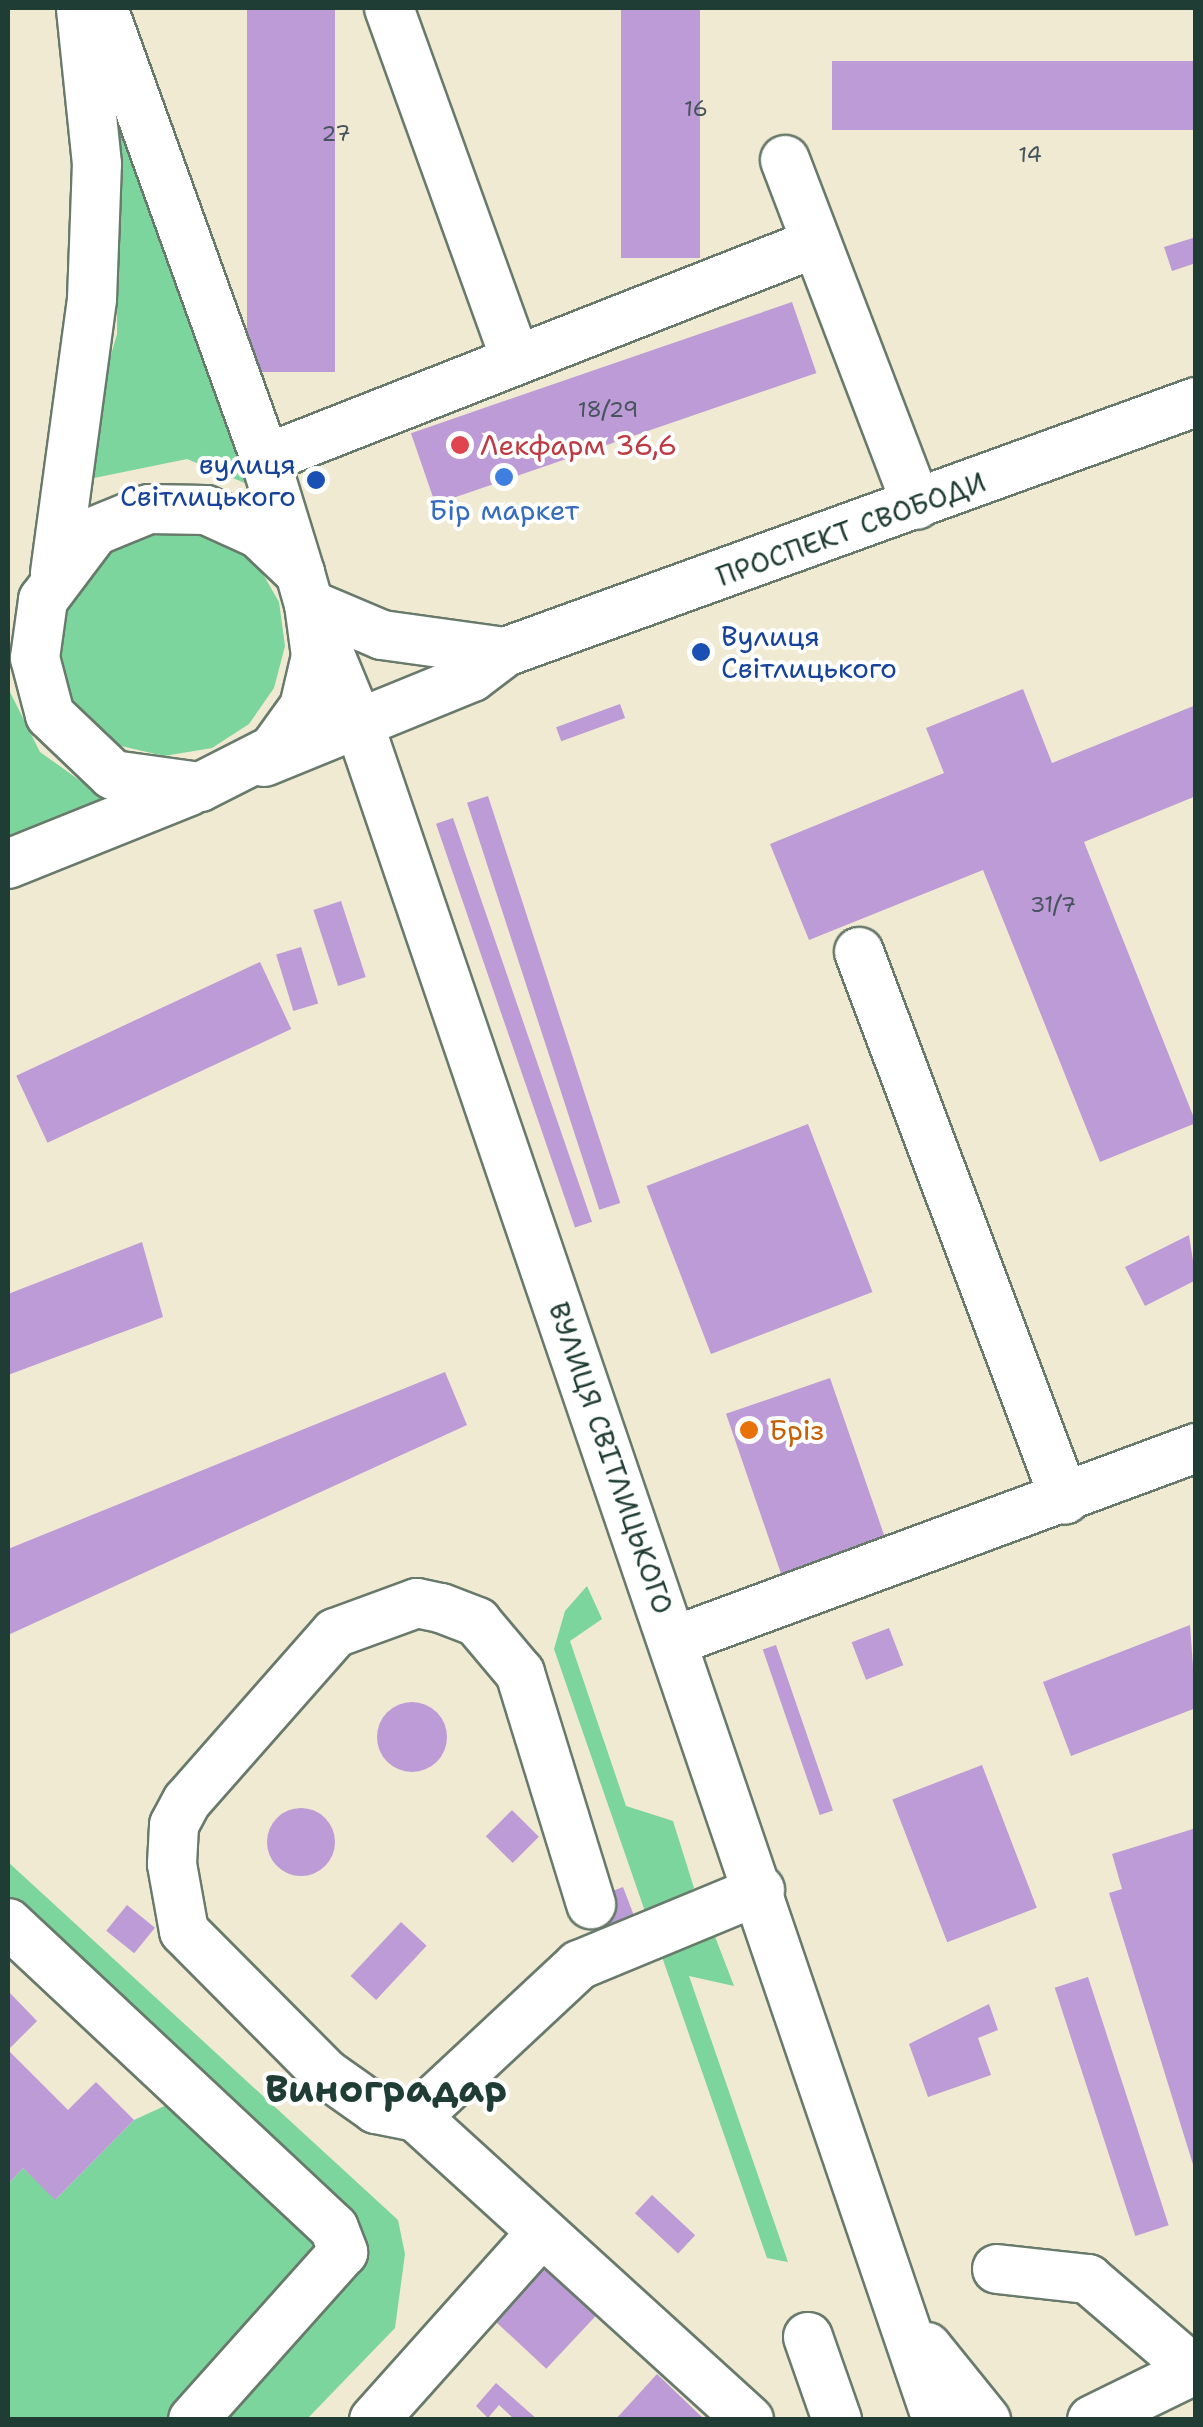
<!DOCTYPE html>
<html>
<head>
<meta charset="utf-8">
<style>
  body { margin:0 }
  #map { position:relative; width:1203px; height:2427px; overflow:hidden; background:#efead1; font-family:"Shantell Sans",sans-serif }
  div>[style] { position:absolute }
  .green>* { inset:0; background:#7bd59c }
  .building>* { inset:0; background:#bd9bd7; transform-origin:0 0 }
  .round { border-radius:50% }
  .roads { filter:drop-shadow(2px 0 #687a6b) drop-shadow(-2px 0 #687a6b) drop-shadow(0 2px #687a6b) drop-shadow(0 -2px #687a6b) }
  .minor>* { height:48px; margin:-24px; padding:0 24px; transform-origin:24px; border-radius:24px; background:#fff }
  .dots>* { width:28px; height:28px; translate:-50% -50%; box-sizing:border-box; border:5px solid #fff; border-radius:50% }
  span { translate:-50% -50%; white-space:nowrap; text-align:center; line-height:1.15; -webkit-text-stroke:8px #fff; paint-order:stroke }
  .number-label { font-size:22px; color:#46545d }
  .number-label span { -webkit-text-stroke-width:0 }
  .health-label { font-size:28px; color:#be3a42 }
  .left { translate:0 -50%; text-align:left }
  .transit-label { font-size:28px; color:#164399 }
  .right { translate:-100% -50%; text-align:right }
  .shop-label { font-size:28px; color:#366cbe }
  .street-label { font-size:28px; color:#1f3d34 }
  .food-label { font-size:28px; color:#c56008 }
  .district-label { font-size:38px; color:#1f3d34; font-weight:700 }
  .frame { position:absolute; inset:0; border:10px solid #1f3d34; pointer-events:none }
</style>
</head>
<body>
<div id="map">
  <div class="green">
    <i style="clip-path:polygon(136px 128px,252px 486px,187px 459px,94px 478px,78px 470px,117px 334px,118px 131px)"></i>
    <i style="clip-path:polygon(123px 530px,217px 532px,255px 560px,279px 602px,285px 646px,274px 688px,249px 724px,212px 748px,164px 756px,117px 745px,64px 694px,52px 623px)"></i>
    <i style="clip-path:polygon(8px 688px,40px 752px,106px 799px,8px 840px)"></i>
    <i style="clip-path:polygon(587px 1586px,602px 1619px,570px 1641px,626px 1806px,673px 1821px,694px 1888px,648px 1920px,554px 1649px,565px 1611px)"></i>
    <i style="clip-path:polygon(8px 1862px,398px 2220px,405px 2254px,395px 2328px,307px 2419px,209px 2419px,346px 2273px,8px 1902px)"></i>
    <i style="clip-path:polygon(714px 1934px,734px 1986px,689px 1976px,788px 2262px,767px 2258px,661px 1954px)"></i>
    <i style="clip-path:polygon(169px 2104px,326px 2248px,176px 2419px,8px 2420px,8px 2184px,23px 2168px,56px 2199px,134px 2120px)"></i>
  </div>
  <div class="building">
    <i style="left:247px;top:8px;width:88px;height:364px"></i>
    <i style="left:621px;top:8px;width:79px;height:250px"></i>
    <i style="left:1196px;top:61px;width:69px;height:364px;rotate:90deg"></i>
    <i style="clip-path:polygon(1196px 237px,1196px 263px,1172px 271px,1164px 247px)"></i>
    <i style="left:792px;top:302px;width:75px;height:403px;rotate:71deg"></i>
    <i style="clip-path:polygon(1023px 689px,1052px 763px,1196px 705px,1196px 796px,1084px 842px,1196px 1123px,1100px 1162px,983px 870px,809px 940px,770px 844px,944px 773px,926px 728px)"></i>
    <i style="left:620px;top:704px;width:15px;height:68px;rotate:70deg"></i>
    <i style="left:488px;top:796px;width:428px;height:22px;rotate:72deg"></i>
    <i style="left:453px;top:818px;width:427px;height:18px;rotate:71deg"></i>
    <i style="left:341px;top:901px;width:80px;height:29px;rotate:72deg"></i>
    <i style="left:301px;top:947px;width:59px;height:26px;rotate:73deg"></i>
    <i style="left:260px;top:962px;width:74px;height:269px;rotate:65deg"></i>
    <i style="left:808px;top:1124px;width:180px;height:173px;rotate:69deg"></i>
    <i style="clip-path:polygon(1189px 1235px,1196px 1280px,1145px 1306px,1125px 1267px)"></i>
    <i style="clip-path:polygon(142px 1242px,163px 1317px,8px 1375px,8px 1294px)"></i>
    <i style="clip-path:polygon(445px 1372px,467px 1425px,8px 1635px,8px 1549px)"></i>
    <i style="left:830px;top:1378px;width:185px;height:110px;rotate:71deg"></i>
    <i style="clip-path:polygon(1190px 1625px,1196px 1708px,1071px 1756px,1043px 1682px)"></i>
    <i style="left:889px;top:1628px;width:40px;height:40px;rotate:69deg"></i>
    <i style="left:776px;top:1645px;width:175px;height:14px;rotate:71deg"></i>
    <i class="round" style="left:377px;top:1702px;width:70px;height:70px"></i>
    <i style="left:982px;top:1765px;width:153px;height:96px;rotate:69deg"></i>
    <i class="round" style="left:267px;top:1808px;width:68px;height:68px"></i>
    <i style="left:512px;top:1810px;width:38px;height:37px;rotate:45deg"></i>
    <i style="clip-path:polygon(1196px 1828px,1196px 2170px,1195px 2171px,1109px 1893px,1122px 1889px,1112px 1854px)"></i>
    <i style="left:623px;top:1887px;width:31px;height:25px;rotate:69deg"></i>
    <i style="left:127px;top:1905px;width:36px;height:33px;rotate:39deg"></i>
    <i style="left:401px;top:1922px;width:35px;height:74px;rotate:43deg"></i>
    <i style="left:1088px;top:1977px;width:261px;height:35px;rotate:72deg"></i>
    <i style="clip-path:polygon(8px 1991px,37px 2021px,8px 2050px,68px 2110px,96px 2082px,134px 2120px,55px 2200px,23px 2168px,8px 2184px)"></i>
    <i style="clip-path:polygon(989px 2004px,998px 2030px,978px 2038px,991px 2075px,928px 2097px,909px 2044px)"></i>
    <i style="left:652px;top:2195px;width:59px;height:25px;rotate:43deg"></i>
    <i style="left:542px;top:2265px;width:74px;height:73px;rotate:43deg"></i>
    <i style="clip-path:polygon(657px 2374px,705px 2420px,615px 2420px)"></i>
    <i style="clip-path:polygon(496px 2383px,538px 2420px,515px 2420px,499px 2405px,488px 2418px,476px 2406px)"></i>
  </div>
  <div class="roads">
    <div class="minor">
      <i style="left:103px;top:8px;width:479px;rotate:70.2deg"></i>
      <i style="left:265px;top:459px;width:119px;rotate:72.9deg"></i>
      <i style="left:300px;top:573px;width:32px;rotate:74deg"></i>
      <i style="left:309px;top:604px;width:52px;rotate:82.3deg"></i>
      <i style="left:316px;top:656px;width:52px;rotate:103.2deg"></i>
      <i style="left:304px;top:707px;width:53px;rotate:125.8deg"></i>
      <i style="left:273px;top:750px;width:82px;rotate:153.1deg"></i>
      <i style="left:200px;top:787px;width:88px;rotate:-172.1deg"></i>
      <i style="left:113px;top:775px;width:87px;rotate:-136.4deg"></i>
      <i style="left:50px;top:715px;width:59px;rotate:-104.7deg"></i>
      <i style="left:35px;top:658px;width:59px;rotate:-82.1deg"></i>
      <i style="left:43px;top:600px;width:86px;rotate:-53deg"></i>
      <i style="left:95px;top:531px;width:58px;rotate:-22.2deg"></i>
      <i style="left:149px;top:509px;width:57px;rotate:1deg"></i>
      <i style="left:206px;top:510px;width:58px;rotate:24.4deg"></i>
      <i style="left:259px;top:534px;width:57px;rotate:43.6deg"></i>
      <i style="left:389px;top:8px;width:374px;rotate:70.2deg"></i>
      <i style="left:785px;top:160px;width:369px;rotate:69.1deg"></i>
      <i style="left:265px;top:459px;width:589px;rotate:-21.42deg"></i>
      <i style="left:55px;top:573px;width:276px;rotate:-82.3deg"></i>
      <i style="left:92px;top:299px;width:135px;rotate:-87.9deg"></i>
      <i style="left:97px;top:164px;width:157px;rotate:-95.9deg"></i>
      <i style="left:309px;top:604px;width:133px;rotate:67.5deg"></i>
      <i style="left:360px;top:727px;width:1789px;rotate:71.18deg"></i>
      <i style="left:309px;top:604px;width:79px;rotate:23deg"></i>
      <i style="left:382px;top:635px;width:124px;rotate:7.9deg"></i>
      <i style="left:264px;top:762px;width:225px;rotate:-22.2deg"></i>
      <i style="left:472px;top:677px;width:41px;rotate:-37.1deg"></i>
      <i style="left:505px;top:652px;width:735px;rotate:-19.89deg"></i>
      <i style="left:8px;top:864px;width:196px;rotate:-21.9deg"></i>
      <i style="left:859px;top:952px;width:585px;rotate:69.4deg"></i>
      <i style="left:674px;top:1641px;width:557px;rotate:-20.29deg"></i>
      <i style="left:8px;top:1923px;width:446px;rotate:43.1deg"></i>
      <i style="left:334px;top:2228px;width:26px;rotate:69deg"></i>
      <i style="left:343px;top:2252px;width:225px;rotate:131.8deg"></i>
      <i style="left:416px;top:2117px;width:41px;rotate:-168.7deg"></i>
      <i style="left:376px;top:2109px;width:62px;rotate:-144.8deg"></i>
      <i style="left:325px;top:2073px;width:200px;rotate:-134.8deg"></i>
      <i style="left:184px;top:1931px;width:68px;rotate:-100.2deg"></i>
      <i style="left:172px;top:1864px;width:39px;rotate:-87deg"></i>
      <i style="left:174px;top:1825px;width:27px;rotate:-62deg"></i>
      <i style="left:187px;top:1801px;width:224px;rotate:-48.6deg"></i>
      <i style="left:335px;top:1633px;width:87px;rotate:-20.1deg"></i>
      <i style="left:417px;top:1603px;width:25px;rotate:12deg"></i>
      <i style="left:441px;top:1608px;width:39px;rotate:21deg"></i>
      <i style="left:477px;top:1622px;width:67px;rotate:49.9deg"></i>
      <i style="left:520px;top:1673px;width:242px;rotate:72.9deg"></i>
      <i style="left:997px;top:2269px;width:92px;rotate:6.3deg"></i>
      <i style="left:1088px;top:2279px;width:140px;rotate:40.6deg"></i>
      <i style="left:808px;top:2337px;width:88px;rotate:70.7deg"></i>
      <i style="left:927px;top:2347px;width:94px;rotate:51.1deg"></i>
      <i style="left:374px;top:2420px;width:252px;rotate:-48.2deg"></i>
      <i style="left:749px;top:2420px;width:450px;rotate:-137.7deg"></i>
      <i style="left:416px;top:2117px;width:223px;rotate:-43deg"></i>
      <i style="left:579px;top:1965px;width:196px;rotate:-22.5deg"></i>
      <i style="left:1092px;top:2420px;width:114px;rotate:-26.1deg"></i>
    </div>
  </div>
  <div class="dots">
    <i style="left:460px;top:445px;background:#e0444e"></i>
    <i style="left:504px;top:477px;background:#3f7fe0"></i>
    <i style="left:316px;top:480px;background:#1a4fb4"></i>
    <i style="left:701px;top:652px;background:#1a4fb4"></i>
    <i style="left:749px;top:1430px;background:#e8710a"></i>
  </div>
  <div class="number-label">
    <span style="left:696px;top:109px">16</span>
    <span style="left:336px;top:134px">27</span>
    <span style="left:1030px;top:155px">14</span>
    <span style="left:608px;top:410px">18/29</span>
    <span style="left:1053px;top:905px">31/7</span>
  </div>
  <div class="health-label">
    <span class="left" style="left:480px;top:445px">Лекфарм 36,6</span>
  </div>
  <div class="transit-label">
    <span class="right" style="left:296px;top:480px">вулиця<br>Світлицького</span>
    <span class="left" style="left:721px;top:652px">Вулиця<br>Світлицького</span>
  </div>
  <div class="shop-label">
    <span style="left:504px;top:510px">Бір маркет</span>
  </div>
  <div class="street-label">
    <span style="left:851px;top:529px;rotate:-20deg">ПРОСПЕКТ СВОБОДИ</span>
    <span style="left:611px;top:1458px;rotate:71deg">ВУЛИЦЯ СВІТЛИЦЬКОГО</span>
  </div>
  <div class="food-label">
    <span class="left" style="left:769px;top:1430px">Бріз</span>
  </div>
  <div class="district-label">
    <span style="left:386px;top:2089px">Виноградар</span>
  </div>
  <div class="frame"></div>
</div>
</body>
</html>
